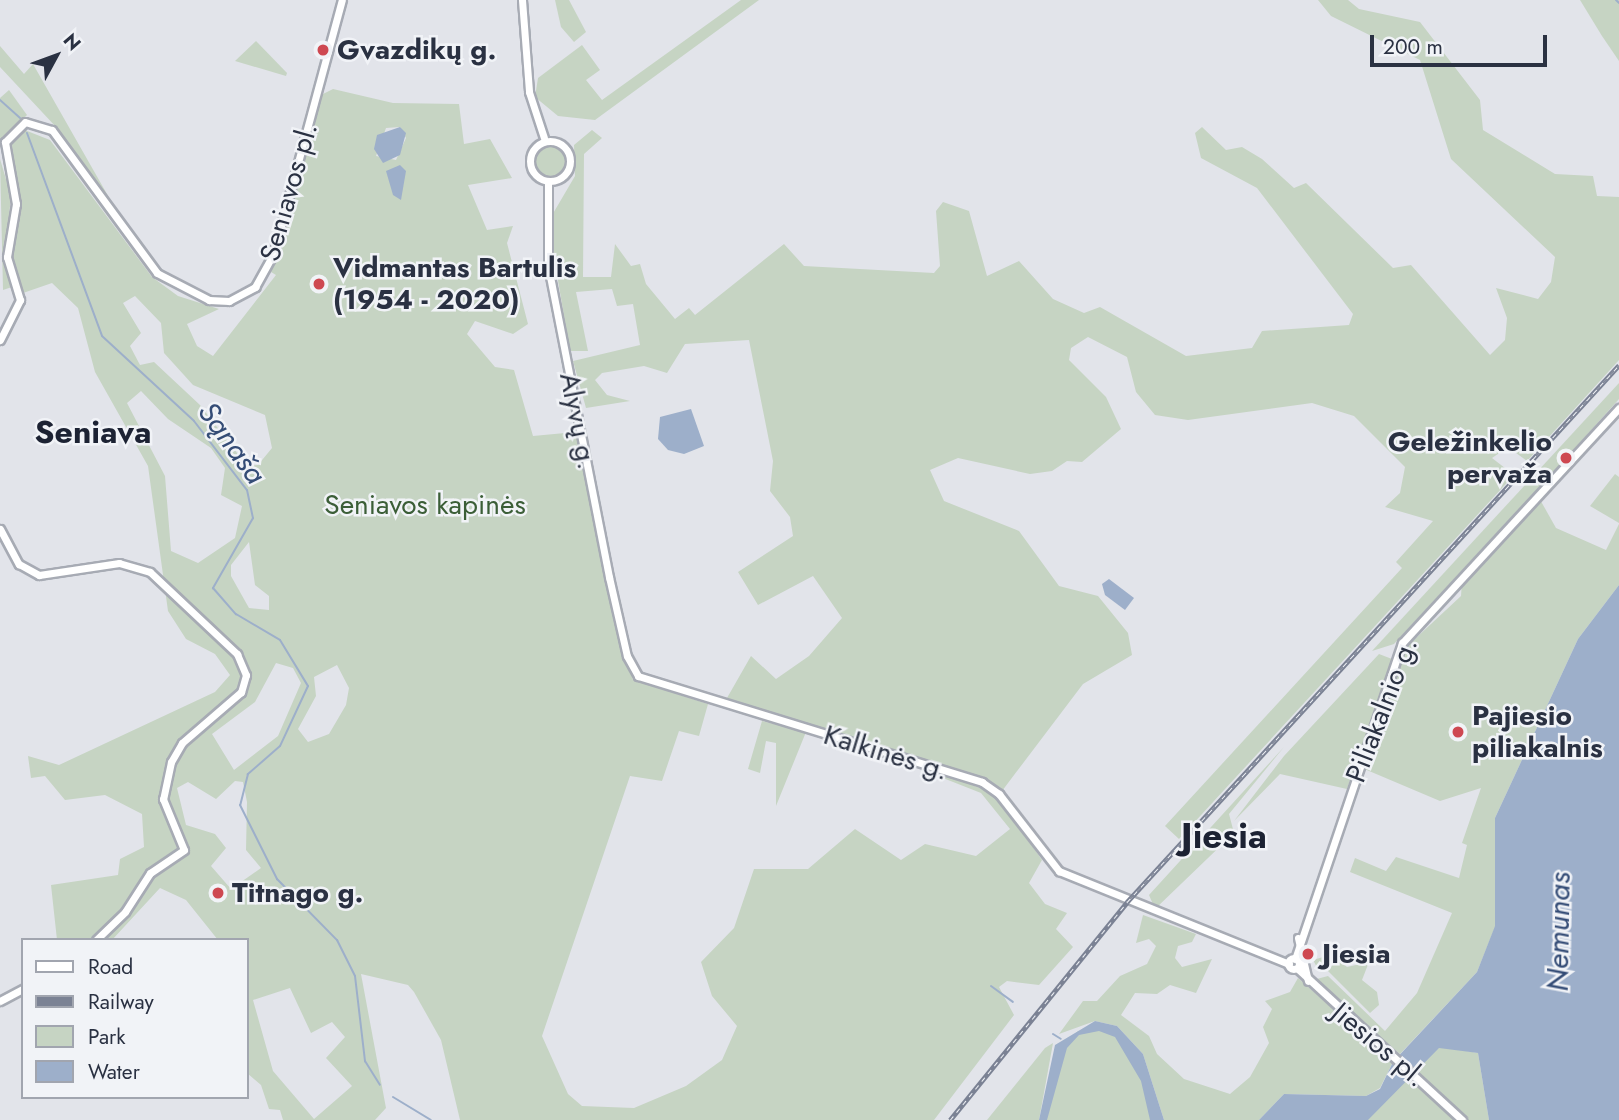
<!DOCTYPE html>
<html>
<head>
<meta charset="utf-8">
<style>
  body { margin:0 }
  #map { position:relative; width:1619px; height:1120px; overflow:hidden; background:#e2e4ea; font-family:Jost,sans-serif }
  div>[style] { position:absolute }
  .green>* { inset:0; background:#c6d4c3 }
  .round { border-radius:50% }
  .water>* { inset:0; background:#9dafca }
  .stream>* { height:2px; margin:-1px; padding:0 1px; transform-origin:1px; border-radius:1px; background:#9dafca }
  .roads { filter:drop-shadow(2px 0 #a7abb4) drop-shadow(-2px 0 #a7abb4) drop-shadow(0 2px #a7abb4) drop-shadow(0 -2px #a7abb4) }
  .secondary>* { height:7px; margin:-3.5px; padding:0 3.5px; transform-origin:3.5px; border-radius:3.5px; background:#fff }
  .primary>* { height:7px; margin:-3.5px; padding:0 3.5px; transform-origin:3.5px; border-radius:3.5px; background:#fff }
  .primary>.ring { margin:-3.5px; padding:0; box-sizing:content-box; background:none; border:7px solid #fff; border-radius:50% }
  .rail>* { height:4.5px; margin-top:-2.25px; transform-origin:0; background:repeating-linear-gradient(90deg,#f1f3f7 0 5px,#7b8294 0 10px); box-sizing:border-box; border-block:2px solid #7b8294 }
  .dots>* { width:19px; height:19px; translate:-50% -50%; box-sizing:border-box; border:4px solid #f1f3f7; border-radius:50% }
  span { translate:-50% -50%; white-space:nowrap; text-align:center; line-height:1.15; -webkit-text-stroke:5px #f1f3f7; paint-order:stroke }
  .poi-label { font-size:28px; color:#2a3142; font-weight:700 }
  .left { translate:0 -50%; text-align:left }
  .right { translate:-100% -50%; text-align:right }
  .street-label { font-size:28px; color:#2a3142 }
  .park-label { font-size:28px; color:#3b5e37 }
  .water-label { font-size:30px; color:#344c76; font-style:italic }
  .quarter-label { font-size:32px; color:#1c2233; font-weight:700 }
  .district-label { font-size:35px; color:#1c2233; font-weight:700 }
  .legend { position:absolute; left:21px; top:938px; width:228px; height:161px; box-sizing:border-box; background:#f1f3f7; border:2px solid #a1a5af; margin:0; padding:9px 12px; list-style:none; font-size:21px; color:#2a3142 }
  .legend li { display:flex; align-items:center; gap:14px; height:35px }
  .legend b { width:35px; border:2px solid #a1a5af }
  .north { position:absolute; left:21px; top:21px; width:70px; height:70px; -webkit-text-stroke:5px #f1f3f7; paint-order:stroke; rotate:49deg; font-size:19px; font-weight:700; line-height:28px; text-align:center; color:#2a3142 }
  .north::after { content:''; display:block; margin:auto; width:24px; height:32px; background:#2a3142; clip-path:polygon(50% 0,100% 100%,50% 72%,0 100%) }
  .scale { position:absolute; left:1370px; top:35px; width:177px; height:32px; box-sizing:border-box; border:4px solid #2a3142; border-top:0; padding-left:9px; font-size:21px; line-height:24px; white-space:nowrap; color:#2a3142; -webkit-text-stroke:5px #f1f3f7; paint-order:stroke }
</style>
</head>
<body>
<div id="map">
  <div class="green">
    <i style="clip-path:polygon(555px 0,569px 0,586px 32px,574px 42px,561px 27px)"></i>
    <i style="clip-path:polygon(741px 0,759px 0,595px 120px,558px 116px,535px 97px,538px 78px,582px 45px,600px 70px,586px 80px,602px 100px)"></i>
    <i style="clip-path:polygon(1318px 0,1348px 0,1359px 9px,1420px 22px,1480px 100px,1483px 130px,1555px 174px,1593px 176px,1597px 196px,1619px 197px,1619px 360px,1527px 461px,1508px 447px,1492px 458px,1514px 475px,1179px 839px,1165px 826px,1402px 568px,1396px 562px,1433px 521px,1385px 507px,1400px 493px,1405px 467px,1354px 416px,1312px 403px,1188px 420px,1155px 415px,1136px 392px,1127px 357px,1088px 337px,1071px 348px,1069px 360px,1106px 397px,1121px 429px,1082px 462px,1067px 461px,1052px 471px,1030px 474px,958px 458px,930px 470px,944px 501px,1019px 531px,1059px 586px,1098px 596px,1128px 633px,1132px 655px,1083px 684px,1002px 791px,987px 781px,727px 698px,751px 656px,776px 679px,809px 656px,842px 618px,813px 576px,758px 605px,738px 572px,793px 536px,790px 517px,770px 491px,773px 461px,749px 340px,685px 344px,667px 373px,644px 366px,602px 373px,595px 380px,607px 395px,630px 401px,586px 408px,573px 361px,640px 345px,633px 304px,617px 306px,612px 289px,576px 292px,588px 351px,570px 351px,548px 222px,575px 176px,574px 145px,592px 130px,602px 138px,584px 154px,583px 277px,611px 277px,615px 244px,631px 266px,640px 264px,646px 284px,675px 319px,689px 308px,695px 315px,784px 244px,804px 266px,934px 273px,940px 266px,936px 211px,943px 202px,969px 211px,987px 276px,1019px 261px,1053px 299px,1084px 313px,1100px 307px,1186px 356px,1252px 348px,1262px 331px,1349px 325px,1353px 314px,1257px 188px,1201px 158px,1195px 133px,1202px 127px,1226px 150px,1242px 147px,1262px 159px,1294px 188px,1306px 183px,1393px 268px,1411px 265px,1490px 355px,1505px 340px,1507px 318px,1496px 288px,1538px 299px,1551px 282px,1555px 257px,1451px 159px,1420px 60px,1331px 16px)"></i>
    <i style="clip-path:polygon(1580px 0,1619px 0,1619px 61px,1602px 36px)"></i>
    <i style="clip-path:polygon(256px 41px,287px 73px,286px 76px,235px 61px)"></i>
    <i style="clip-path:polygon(0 46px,24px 74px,33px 64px,132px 238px,56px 127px,0 67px)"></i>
    <i style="clip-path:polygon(evenodd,333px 89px,393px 103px,459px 104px,464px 144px,490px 139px,512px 178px,468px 185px,487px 230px,513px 226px,507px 243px,528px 324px,513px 334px,475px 321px,467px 334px,495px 367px,514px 370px,533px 436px,565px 433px,574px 425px,633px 680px,708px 704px,699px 736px,679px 731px,662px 781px,630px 776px,542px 1036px,568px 1094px,582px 1106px,634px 1108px,686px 1086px,722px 1060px,737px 1026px,712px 996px,701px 962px,734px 928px,754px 869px,808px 869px,855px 829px,901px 860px,925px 844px,976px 856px,1010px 829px,981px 793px,915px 767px,920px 765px,996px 794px,1042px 860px,1029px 883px,1045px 904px,1067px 913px,1056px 929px,1073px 947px,1039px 985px,1007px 981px,999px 987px,1014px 1015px,934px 1120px,460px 1120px,441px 1040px,414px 992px,408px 985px,361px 974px,386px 1108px,375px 1120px,283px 1120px,280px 1110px,269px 1109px,261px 1085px,247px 1073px,247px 940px,218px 940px,186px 900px,160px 888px,112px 940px,57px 940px,51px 885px,118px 875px,120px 859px,144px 847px,142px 814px,105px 795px,65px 800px,45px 776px,31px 778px,28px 756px,59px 765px,215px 692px,230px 675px,215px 654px,186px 639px,168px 611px,148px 466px,95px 372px,78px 308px,52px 283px,23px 293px,10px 249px,19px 195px,11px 141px,22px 129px,50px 140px,152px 277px,178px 296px,219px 309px,187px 324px,197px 346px,213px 356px,276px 275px,271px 272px,321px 95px,333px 89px,400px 127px,406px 138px,396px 160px,376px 156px,386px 128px,400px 127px,333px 89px,135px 296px,161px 323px,164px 353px,193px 385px,265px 415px,272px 448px,258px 465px,247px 466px,200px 405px,154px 362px,140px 365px,130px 346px,141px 333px,123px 303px,135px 296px,333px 89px,141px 391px,168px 419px,211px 448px,225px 468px,221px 495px,242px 506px,235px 538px,198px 563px,171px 551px,165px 476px,127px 403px,141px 391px,333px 89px,249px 542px,255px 585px,269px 596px,269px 610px,249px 608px,231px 576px,231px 565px,249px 542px,333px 89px,276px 663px,293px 668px,301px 683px,278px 736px,234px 770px,212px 734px,255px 702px,276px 663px,333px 89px,337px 665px,349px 688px,346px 705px,329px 734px,308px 742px,298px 729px,316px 696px,314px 677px,337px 665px,333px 89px,235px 781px,243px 782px,247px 802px,246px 850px,261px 868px,231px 889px,211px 866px,226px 848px,215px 834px,186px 825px,177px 788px,188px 782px,216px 799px,235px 781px,333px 89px,290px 988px,311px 1033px,332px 1022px,345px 1037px,326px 1058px,352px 1086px,314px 1119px,273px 1071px,253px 1000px,290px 988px)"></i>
    <i style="clip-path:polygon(9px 90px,27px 115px,0 142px,0 98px)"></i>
    <i class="round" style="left:534px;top:145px;width:32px;height:32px"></i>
    <i style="clip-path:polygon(0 159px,11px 196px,5px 257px,15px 286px,3px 290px)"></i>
    <i style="clip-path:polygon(1619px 383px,1619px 399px,1567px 457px,1394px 644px,1372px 651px)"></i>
    <i style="clip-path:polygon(1615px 474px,1619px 477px,1619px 523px,1590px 506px)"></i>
    <i style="clip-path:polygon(1538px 496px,1556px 528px,1606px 550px,1619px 524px,1619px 585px,1578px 639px,1495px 818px,1495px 927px,1477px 972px,1400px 1054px,1313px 980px,1328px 976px,1385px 1031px,1417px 993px,1452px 913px,1350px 872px,1355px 858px,1386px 871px,1396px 857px,1459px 878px,1467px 845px,1462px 843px,1481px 788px,1440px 801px,1362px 768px,1401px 652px,1461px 596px,1462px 581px)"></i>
    <i style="clip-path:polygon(1379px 654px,1392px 659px,1347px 789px,1280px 774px,1234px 821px,1284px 756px)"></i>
    <i style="clip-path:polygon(762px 721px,806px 732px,776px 806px,776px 743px,766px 741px,760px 773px,748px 769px)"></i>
    <i style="clip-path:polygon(1284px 747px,1229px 814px,1234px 833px,1155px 909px,1149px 895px)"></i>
    <i style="clip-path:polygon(1143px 915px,1196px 934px,1192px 942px,1178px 946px,1175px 958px,1182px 967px,1212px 959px,1196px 993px,1170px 985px,1157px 994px,1135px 993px,1121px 1015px,1149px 1036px,1157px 1054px,1184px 1079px,1230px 1094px,1250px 1077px,1269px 1043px,1263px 1027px,1272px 1009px,1265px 1001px,1290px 992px,1298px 978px,1393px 1062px,1380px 1088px,1366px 1096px,1284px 1094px,1259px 1120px,1164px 1120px,1143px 1054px,1117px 1026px,1095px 1021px,1059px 1034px,1083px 1001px,1097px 1001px,1120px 976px,1147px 964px,1156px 946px,1149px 939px,1136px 943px)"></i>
    <i style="clip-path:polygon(1333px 954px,1347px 967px,1369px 962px,1362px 980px,1377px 992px,1379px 1005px,1370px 1013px,1327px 970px,1319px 971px,1313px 960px)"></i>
    <i style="clip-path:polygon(1111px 1029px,1135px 1053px,1154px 1120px,1042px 1120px,1056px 1055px,1078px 1031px)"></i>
    <i style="clip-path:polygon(1053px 1043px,1039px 1120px,987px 1120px,1045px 1048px)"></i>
    <i style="clip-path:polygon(1425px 1044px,1478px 1053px,1489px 1120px,1271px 1120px,1365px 1108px)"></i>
  </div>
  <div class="water">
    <i style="clip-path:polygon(400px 127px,406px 133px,400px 155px,383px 163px,374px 149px,377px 135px)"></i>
    <i style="clip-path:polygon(400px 165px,406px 171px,401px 200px,393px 195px,386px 171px)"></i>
    <i style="clip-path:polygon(691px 409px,704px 446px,684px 454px,668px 450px,658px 439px,660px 417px)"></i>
    <i style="clip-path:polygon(1109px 579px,1134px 598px,1125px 610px,1105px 595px,1102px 584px)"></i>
    <i style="clip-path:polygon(1619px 585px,1619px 1120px,1489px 1120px,1478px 1053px,1439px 1048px,1368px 1120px,1259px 1120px,1284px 1094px,1366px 1096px,1380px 1089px,1393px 1062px,1477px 972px,1495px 926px,1495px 818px,1578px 639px)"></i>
    <i style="clip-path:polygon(1095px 1021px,1117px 1026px,1143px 1054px,1164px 1120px,1150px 1120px,1141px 1081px,1115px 1037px,1099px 1031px,1079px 1035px,1067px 1048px,1047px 1120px,1039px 1120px,1055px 1045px)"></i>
  </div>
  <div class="stream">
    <i style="left:1616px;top:0;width:4px;rotate:45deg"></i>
    <i style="left:0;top:100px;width:27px;rotate:42deg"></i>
    <i style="left:27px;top:133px;width:216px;rotate:69.7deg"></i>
    <i style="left:102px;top:336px;width:125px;rotate:42.7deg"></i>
    <i style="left:194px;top:421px;width:87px;rotate:52.5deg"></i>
    <i style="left:247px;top:490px;width:29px;rotate:78deg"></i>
    <i style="left:253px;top:518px;width:81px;rotate:119.7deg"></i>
    <i style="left:213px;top:588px;width:35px;rotate:49deg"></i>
    <i style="left:236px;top:614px;width:51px;rotate:30.6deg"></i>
    <i style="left:280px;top:640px;width:54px;rotate:58.7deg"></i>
    <i style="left:308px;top:686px;width:66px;rotate:115deg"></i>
    <i style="left:280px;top:746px;width:43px;rotate:138.8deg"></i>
    <i style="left:248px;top:774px;width:32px;rotate:104deg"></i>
    <i style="left:240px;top:805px;width:83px;rotate:63.4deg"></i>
    <i style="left:277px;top:879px;width:86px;rotate:45.5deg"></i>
    <i style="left:337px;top:940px;width:40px;rotate:63.4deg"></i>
    <i style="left:355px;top:976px;width:86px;rotate:83.3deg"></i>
    <i style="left:365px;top:1061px;width:28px;rotate:58deg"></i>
    <i style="left:991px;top:986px;width:27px;rotate:36deg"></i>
    <i style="left:1053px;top:1034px;width:9px;rotate:32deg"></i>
    <i style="left:393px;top:1097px;width:44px;rotate:31.2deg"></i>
  </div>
  <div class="roads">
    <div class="secondary">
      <i style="left:0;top:340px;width:45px;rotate:-63.4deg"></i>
      <i style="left:20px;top:300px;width:45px;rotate:-106.8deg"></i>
      <i style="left:7px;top:257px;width:54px;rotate:-80.4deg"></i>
      <i style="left:16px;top:204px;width:63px;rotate:-100.1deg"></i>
      <i style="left:5px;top:142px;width:28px;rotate:-45deg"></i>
      <i style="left:25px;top:122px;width:28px;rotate:17deg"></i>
      <i style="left:52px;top:130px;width:177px;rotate:53.7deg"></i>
      <i style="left:157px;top:273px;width:59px;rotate:27.4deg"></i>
      <i style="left:209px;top:300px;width:20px;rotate:3deg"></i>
      <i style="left:229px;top:301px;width:30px;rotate:-28deg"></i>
      <i style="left:255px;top:287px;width:37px;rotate:-61deg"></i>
      <i style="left:273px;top:255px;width:264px;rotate:-74.9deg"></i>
      <i style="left:0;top:529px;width:40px;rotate:62deg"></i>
      <i style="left:19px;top:564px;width:23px;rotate:29deg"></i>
      <i style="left:39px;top:575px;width:81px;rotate:-8.5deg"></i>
      <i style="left:119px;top:563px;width:32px;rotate:16deg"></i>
      <i style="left:150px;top:572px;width:120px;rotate:43.3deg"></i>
      <i style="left:237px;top:654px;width:23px;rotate:67deg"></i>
      <i style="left:246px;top:675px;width:18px;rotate:106deg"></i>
      <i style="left:241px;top:692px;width:78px;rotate:139.2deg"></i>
      <i style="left:182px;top:743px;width:22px;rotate:120deg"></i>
      <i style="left:171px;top:762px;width:38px;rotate:102deg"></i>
      <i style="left:163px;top:799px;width:55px;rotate:67.6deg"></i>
      <i style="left:184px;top:850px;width:41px;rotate:145.9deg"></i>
      <i style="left:150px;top:873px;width:46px;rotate:122.7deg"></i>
      <i style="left:125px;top:912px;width:40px;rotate:136deg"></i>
      <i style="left:0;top:1001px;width:26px;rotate:-28deg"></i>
    </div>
    <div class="primary">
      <i style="left:522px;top:0;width:92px;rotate:85.6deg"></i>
      <i style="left:529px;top:92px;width:48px;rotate:71.9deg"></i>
      <i class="ring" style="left:530px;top:141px;width:33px;height:33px"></i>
      <i style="left:548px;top:184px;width:82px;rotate:90deg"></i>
      <i style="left:548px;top:266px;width:317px;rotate:78.9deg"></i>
      <i style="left:609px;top:577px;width:81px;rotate:77.2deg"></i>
      <i style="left:627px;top:656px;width:23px;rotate:61deg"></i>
      <i style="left:638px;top:676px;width:360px;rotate:17.1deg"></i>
      <i style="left:982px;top:782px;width:21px;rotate:35deg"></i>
      <i style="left:999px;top:794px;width:98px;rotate:52.1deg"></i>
      <i style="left:1059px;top:871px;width:248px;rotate:22deg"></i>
      <i style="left:1298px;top:938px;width:44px;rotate:76.9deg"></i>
      <i class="ring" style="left:1288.5px;top:958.5px;width:4px;height:4px"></i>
      <i style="left:1295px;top:959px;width:334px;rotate:-71.3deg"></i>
      <i style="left:1402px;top:643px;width:320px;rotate:-47.3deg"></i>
      <i style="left:1298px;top:969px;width:223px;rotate:42.6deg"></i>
    </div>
  </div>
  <div class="rail">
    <i style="left:950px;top:1120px;width:281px;rotate:-50.9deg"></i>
    <i style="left:1127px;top:902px;width:728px;rotate:-47.5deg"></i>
  </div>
  <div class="dots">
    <i style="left:323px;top:50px;background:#ce4851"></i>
    <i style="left:319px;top:284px;background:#ce4851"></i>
    <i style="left:1566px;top:458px;background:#ce4851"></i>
    <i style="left:1458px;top:732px;background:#ce4851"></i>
    <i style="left:218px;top:893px;background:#ce4851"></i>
    <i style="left:1308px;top:954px;background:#ce4851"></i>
  </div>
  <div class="poi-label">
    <span class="left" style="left:337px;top:50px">Gvazdikų g.</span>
    <span class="left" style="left:333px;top:284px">Vidmantas Bartulis<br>(1954 - 2020)</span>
    <span class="right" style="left:1552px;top:458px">Geležinkelio<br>pervaža</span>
    <span class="left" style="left:1472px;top:732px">Pajiesio<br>piliakalnis</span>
    <span class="left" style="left:232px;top:893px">Titnago g.</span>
    <span class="left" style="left:1322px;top:954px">Jiesia</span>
  </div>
  <div class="street-label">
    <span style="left:289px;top:192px;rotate:-74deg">Seniavos pl.</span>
    <span style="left:578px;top:421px;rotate:79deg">Alyvų g.</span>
    <span style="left:1382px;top:710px;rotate:-69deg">Piliakalnio g.</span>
    <span style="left:886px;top:753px;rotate:17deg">Kalkinės g.</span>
    <span style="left:1379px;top:1045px;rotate:40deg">Jiesios pl.</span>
  </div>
  <div class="park-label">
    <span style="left:425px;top:505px">Seniavos kapinės</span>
  </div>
  <div class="water-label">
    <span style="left:232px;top:443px;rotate:54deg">Sąnaša</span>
    <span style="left:1559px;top:932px;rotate:-89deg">Nemunas</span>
  </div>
  <div class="quarter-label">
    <span style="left:93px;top:432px">Seniava</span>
  </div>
  <div class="district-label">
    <span style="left:1224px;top:836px">Jiesia</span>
  </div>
  <ul class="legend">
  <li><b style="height:9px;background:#fff"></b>Road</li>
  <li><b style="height:9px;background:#7b8294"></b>Railway</li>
  <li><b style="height:19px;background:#c6d4c3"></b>Park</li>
  <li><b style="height:19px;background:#9dafca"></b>Water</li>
  </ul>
  <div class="north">N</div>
  <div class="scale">200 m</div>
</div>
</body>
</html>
